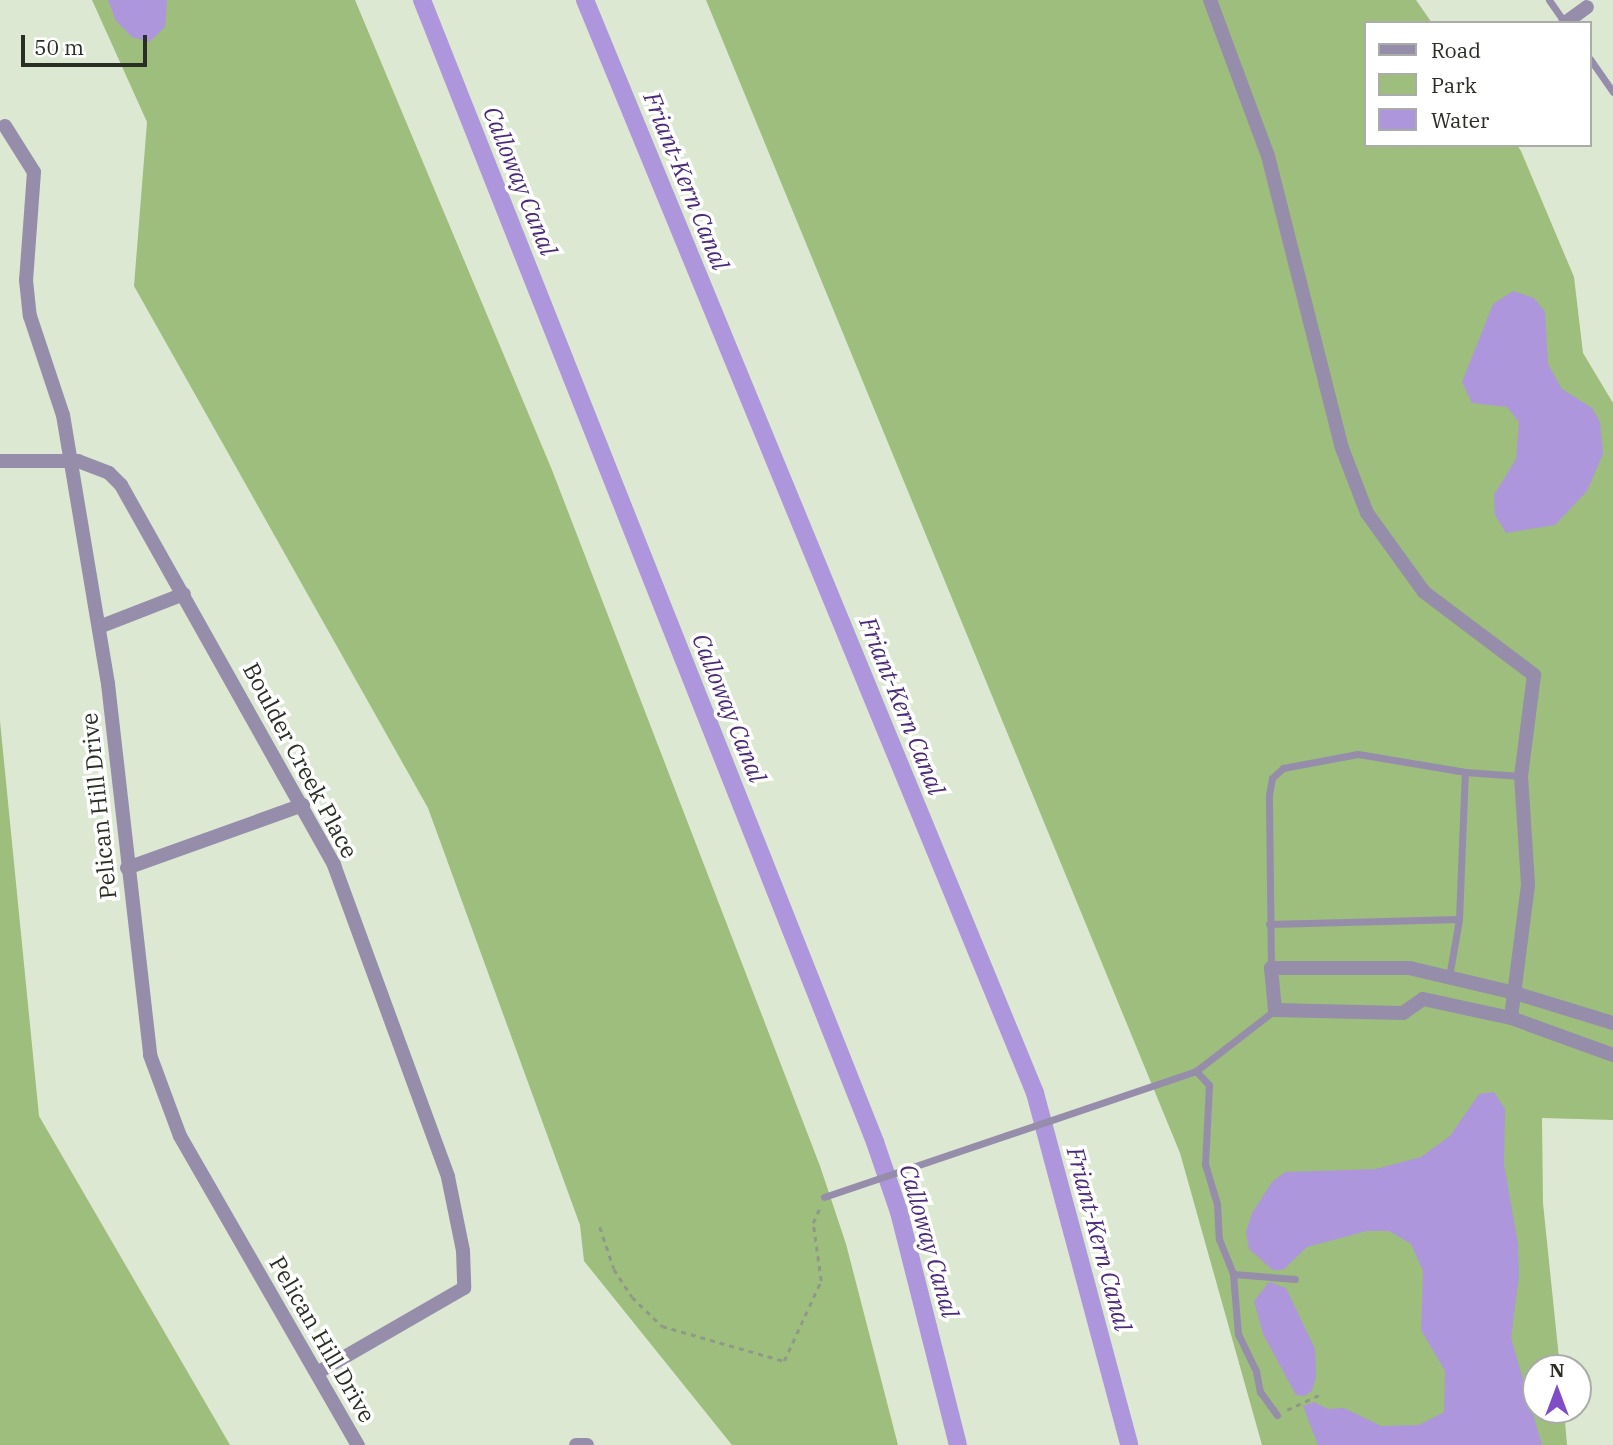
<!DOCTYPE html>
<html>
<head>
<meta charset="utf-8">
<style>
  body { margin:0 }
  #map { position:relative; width:1613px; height:1445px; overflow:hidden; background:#dce8d2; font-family:"IBM Plex Serif",serif }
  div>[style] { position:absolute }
  .green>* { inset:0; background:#9dbe7c }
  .water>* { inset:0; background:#ad96db }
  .canal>* { height:18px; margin:-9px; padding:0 9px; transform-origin:9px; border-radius:9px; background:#ad96db }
  .path>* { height:2.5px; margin-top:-1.25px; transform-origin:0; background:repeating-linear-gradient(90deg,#909988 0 5px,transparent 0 10px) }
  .service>* { height:7px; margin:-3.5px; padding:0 3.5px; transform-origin:3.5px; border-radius:3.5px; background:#968dab }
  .minor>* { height:14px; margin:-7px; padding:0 7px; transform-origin:7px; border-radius:7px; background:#968dab }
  span { translate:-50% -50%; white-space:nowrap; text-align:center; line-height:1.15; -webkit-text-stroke:7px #fff; paint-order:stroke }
  .street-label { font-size:23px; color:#2a2f26 }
  .water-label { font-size:24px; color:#4b297a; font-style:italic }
  .legend { position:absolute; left:1364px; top:21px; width:228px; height:126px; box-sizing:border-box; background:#fff; border:2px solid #aaaca8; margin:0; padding:9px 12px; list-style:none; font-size:21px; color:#2a2f26 }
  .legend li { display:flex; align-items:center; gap:14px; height:35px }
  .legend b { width:35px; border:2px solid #aaaca8 }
  .north { position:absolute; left:1522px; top:1354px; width:70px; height:70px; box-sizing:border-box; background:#fff; border:2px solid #aaaca8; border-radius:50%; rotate:0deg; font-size:19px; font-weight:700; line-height:28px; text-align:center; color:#2a2f26 }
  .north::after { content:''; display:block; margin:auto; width:24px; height:32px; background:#7f4ec6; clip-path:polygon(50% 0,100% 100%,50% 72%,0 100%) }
  .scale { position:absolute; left:21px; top:35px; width:126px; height:32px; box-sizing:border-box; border:4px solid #2a2f26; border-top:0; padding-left:9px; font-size:21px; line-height:24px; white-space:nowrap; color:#2a2f26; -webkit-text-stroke:5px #fff; paint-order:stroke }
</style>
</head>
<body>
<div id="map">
  <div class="green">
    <i style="clip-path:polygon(92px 0,355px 0,552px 470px,820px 1166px,846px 1244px,898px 1445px,732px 1445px,584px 1261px,580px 1225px,428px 808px,134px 286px,147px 122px)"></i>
    <i style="clip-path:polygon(706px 0,1416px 0,1432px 23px,1366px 23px,1366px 145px,1517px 145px,1521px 151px,1574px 277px,1583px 353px,1613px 403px,1613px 1120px,1542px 1118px,1543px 1203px,1560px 1368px,1536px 1368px,1536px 1410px,1564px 1410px,1567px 1445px,1262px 1445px,1180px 1153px)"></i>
    <i style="clip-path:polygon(0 721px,39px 1116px,230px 1445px,0 1445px)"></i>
  </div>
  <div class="water">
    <i style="clip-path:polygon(108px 0,167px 0,165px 27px,149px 42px,132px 37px,116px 21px)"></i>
    <i style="clip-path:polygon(1513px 291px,1534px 298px,1545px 312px,1548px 364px,1562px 389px,1592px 408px,1600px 422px,1603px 454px,1587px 491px,1555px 525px,1506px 533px,1495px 515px,1494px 495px,1516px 459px,1519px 422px,1507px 407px,1472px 403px,1462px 382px,1493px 304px)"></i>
    <i style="clip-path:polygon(1494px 1092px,1505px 1109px,1504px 1164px,1518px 1244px,1519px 1275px,1511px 1338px,1542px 1445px,1318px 1445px,1303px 1406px,1314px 1402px,1328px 1409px,1344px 1408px,1381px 1426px,1419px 1425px,1444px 1412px,1445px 1371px,1421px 1330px,1423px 1271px,1411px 1244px,1389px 1231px,1367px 1231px,1307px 1247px,1283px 1270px,1273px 1270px,1249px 1249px,1246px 1232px,1252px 1213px,1272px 1182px,1285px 1172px,1376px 1169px,1421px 1157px,1450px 1136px,1479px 1094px)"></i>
    <i style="clip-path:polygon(1269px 1282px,1286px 1288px,1315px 1349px,1316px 1376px,1312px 1391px,1304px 1396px,1296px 1395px,1263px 1334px,1254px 1301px)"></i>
  </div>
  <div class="canal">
    <i style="left:422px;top:0;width:1229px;rotate:68.36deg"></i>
    <i style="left:875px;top:1142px;width:74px;rotate:71.1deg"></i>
    <i style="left:899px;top:1212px;width:240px;rotate:75.8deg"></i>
    <i style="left:585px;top:0;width:1182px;rotate:67.62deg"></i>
    <i style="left:1035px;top:1093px;width:364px;rotate:75deg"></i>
  </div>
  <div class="path">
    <i style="left:600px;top:1227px;width:44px;rotate:71.6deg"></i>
    <i style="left:614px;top:1269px;width:33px;rotate:57deg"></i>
    <i style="left:632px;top:1297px;width:42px;rotate:44deg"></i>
    <i style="left:662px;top:1326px;width:127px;rotate:16deg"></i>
    <i style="left:784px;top:1361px;width:88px;rotate:-65.2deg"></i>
    <i style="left:821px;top:1281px;width:59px;rotate:-97.9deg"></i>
    <i style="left:813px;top:1223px;width:17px;rotate:-66deg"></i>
    <i style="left:1287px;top:1410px;width:35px;rotate:-25deg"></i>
  </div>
  <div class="service">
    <i style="left:1549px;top:0;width:28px;rotate:55deg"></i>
    <i style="left:1590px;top:59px;width:40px;rotate:55.1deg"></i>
    <i style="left:1269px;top:924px;width:190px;rotate:-1.5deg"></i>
    <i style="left:1271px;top:968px;width:173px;rotate:-90.7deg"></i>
    <i style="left:1269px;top:795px;width:17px;rotate:-80deg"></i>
    <i style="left:1272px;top:778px;width:15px;rotate:-42deg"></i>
    <i style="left:1283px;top:768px;width:76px;rotate:-10.6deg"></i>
    <i style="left:1358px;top:754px;width:109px;rotate:9.5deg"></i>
    <i style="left:1465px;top:772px;width:56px;rotate:4.1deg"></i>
    <i style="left:1449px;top:977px;width:59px;rotate:-80.2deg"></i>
    <i style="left:1459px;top:919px;width:147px;rotate:-87.7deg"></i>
    <i style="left:1196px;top:1071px;width:19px;rotate:47deg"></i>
    <i style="left:1209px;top:1085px;width:79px;rotate:92.9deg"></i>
    <i style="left:1205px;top:1164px;width:42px;rotate:73.3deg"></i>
    <i style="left:1217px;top:1204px;width:35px;rotate:87deg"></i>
    <i style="left:1219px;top:1239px;width:38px;rotate:68deg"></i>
    <i style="left:824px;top:1197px;width:393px;rotate:-18.7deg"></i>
    <i style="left:1196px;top:1071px;width:100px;rotate:-37.7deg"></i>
    <i style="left:1277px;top:1415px;width:29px;rotate:-126deg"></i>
    <i style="left:1260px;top:1392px;width:21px;rotate:-101deg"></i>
    <i style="left:1256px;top:1371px;width:41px;rotate:-115.9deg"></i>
    <i style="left:1238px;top:1334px;width:60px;rotate:-94.8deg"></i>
    <i style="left:1233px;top:1274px;width:62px;rotate:4.6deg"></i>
  </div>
  <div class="minor">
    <i style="left:1210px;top:0;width:166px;rotate:69.6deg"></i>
    <i style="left:1268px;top:156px;width:301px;rotate:75.8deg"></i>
    <i style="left:1342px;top:448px;width:70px;rotate:69deg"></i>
    <i style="left:1367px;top:513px;width:97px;rotate:54.2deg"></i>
    <i style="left:1424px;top:592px;width:138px;rotate:37deg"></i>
    <i style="left:1534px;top:675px;width:102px;rotate:97.3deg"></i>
    <i style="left:1521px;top:776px;width:109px;rotate:86.3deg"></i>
    <i style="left:1528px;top:885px;width:134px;rotate:97.3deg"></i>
    <i style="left:1565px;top:23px;width:27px;rotate:-36deg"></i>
    <i style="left:5px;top:126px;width:54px;rotate:57.8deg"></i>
    <i style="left:34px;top:172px;width:108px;rotate:94.2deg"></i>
    <i style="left:26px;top:280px;width:36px;rotate:84deg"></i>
    <i style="left:30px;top:316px;width:104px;rotate:71.6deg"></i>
    <i style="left:63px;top:415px;width:273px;rotate:80.5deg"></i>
    <i style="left:108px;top:684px;width:373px;rotate:83.5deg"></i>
    <i style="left:150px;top:1055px;width:86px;rotate:69.7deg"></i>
    <i style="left:180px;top:1136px;width:357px;rotate:60.1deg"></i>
    <i style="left:0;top:461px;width:78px"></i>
    <i style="left:78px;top:461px;width:33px;rotate:21deg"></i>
    <i style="left:109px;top:473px;width:17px;rotate:45deg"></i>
    <i style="left:121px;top:485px;width:436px;rotate:60.7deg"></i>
    <i style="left:334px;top:865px;width:332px;rotate:69.9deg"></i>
    <i style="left:448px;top:1177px;width:76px;rotate:78.5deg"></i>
    <i style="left:463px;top:1251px;width:37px;rotate:88deg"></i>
    <i style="left:464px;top:1288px;width:170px;rotate:150deg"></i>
    <i style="left:99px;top:627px;width:91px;rotate:-21.2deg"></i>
    <i style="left:127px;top:868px;width:187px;rotate:-19.7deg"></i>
    <i style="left:1613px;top:1023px;width:102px;rotate:-163deg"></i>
    <i style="left:1515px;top:993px;width:109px;rotate:-166.7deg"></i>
    <i style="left:1409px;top:968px;width:138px;rotate:180deg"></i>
    <i style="left:1271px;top:968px;width:42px;rotate:84.6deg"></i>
    <i style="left:1275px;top:1010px;width:128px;rotate:1.3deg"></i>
    <i style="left:1403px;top:1013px;width:24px;rotate:-35deg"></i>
    <i style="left:1423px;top:999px;width:90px;rotate:12.2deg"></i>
    <i style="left:1511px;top:1018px;width:109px;rotate:19.9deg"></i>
    <i style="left:576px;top:1445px;width:11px"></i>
  </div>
  <div class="street-label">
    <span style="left:301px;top:760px;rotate:62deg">Boulder Creek Place</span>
    <span style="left:98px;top:806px;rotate:-96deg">Pelican Hill Drive</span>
    <span style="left:323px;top:1339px;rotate:60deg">Pelican Hill Drive</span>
  </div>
  <div class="water-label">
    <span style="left:520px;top:181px;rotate:68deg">Calloway Canal</span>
    <span style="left:686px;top:181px;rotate:68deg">Friant-Kern Canal</span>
    <span style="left:902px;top:706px;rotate:68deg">Friant-Kern Canal</span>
    <span style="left:729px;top:708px;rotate:68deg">Calloway Canal</span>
    <span style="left:1099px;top:1239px;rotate:75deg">Friant-Kern Canal</span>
    <span style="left:929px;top:1241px;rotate:74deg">Calloway Canal</span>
  </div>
  <ul class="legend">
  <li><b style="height:9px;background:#968dab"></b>Road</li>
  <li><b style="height:19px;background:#9dbe7c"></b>Park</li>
  <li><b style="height:19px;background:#ad96db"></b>Water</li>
  </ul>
  <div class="north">N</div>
  <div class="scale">50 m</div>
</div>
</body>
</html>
